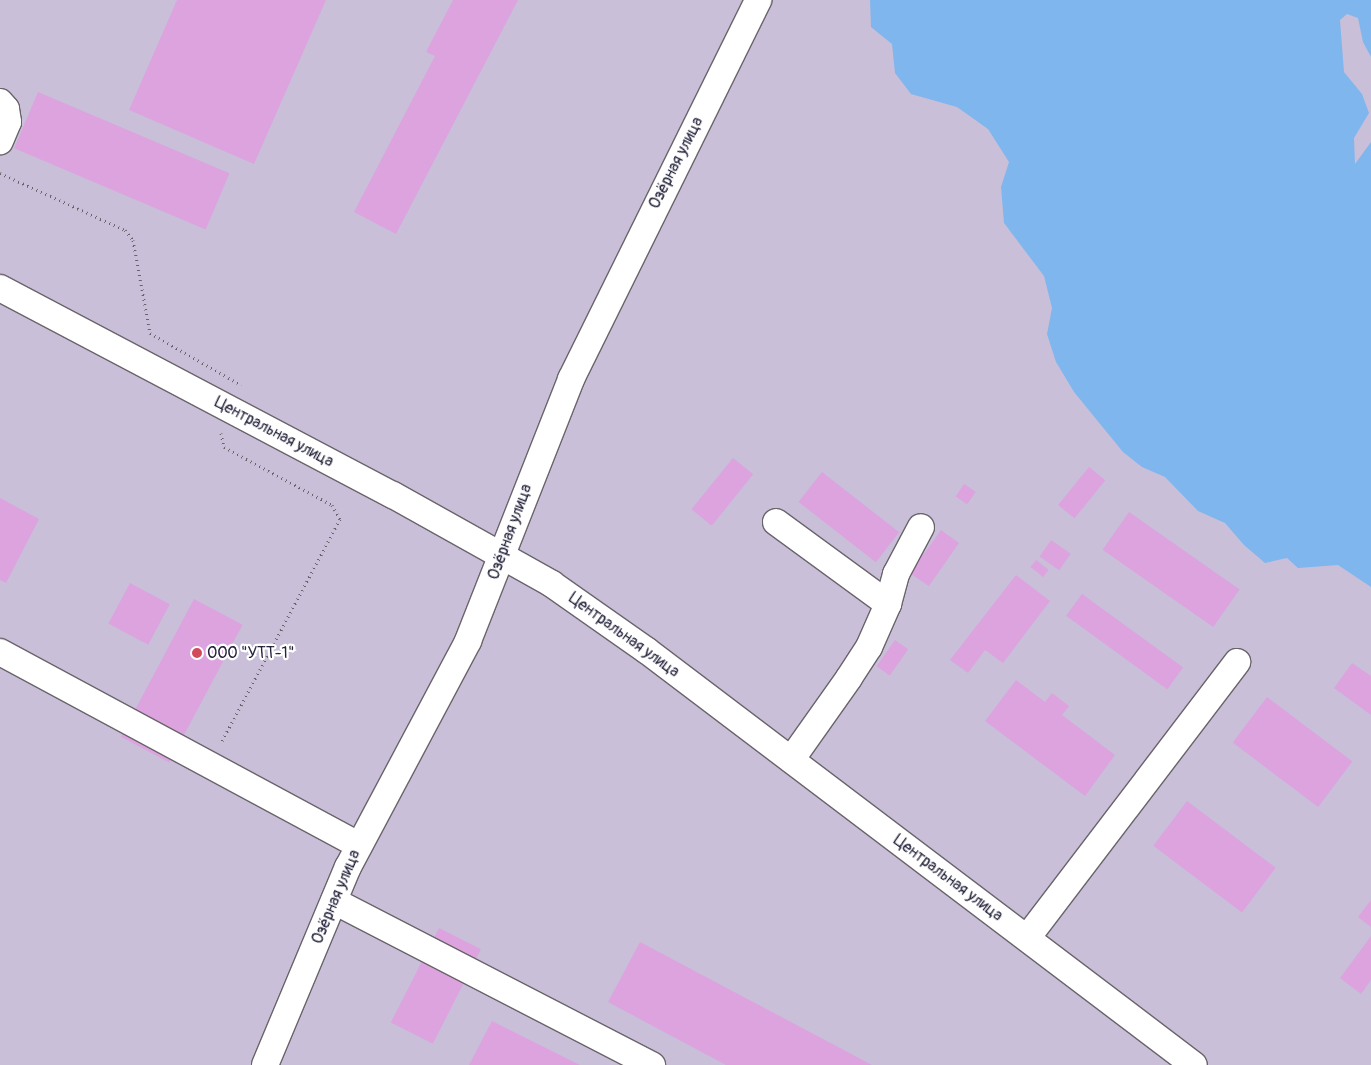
<!DOCTYPE html>
<html>
<head>
<meta charset="utf-8">
<style>
  body { margin:0 }
  #map { position:relative; width:1371px; height:1065px; overflow:hidden; background:#f0e0c1; font-family:Pangolin,sans-serif }
  div>[style] { position:absolute }
  .industrial>* { inset:0; background:#c9bfd8; transform-origin:0 0 }
  .water>* { inset:0; background:#7fb6ee }
  .building>* { inset:0; background:#dca3df; transform-origin:0 0 }
  .path>* { height:3px; margin-top:-1.5px; transform-origin:0; background:repeating-linear-gradient(90deg,#6a646a 0 1px,transparent 0 5px) }
  .roads { filter:drop-shadow(1px 0 #6a646a) drop-shadow(-1px 0 #6a646a) drop-shadow(0 1px #6a646a) drop-shadow(0 -1px #6a646a) }
  .minor>* { height:26px; margin:-13px; padding:0 13px; transform-origin:13px; border-radius:13px; background:#fff }
  .dots>* { width:14px; height:14px; translate:-50% -50%; box-sizing:border-box; border:2px solid #fff; border-radius:50% }
  span { translate:-50% -50%; white-space:nowrap; text-align:center; line-height:1.15; -webkit-text-stroke:4.5px #fff; paint-order:stroke }
  .street-label { font-size:16px; color:#22223b }
  .poi-label { font-size:16px; color:#22223b }
  .left { translate:0 -50%; text-align:left }
</style>
</head>
<body>
<div id="map">
  <div class="industrial">
    <i style="left:0;top:0;width:1371px;height:1065px"></i>
  </div>
  <div class="water">
    <i style="clip-path:polygon(870px 0,1371px 0,1371px 57px,1363px 42px,1358px 18px,1347px 14px,1340px 20px,1344px 72px,1362px 94px,1369px 113px,1354px 138px,1355px 164px,1371px 142px,1371px 587px,1338px 565px,1298px 568px,1287px 558px,1265px 563px,1244px 545px,1225px 523px,1198px 511px,1165px 477px,1142px 467px,1123px 452px,1074px 392px,1056px 362px,1047px 334px,1052px 308px,1044px 276px,1004px 223px,1001px 187px,1009px 162px,988px 129px,957px 107px,911px 94px,895px 73px,892px 44px,871px 27px)"></i>
  </div>
  <div class="building">
    <i style="clip-path:polygon(177px 0,326px 0,254px 164px,129px 110px)"></i>
    <i style="clip-path:polygon(453px 0,518px 0,396px 234px,354px 212px,435px 56px,426px 52px)"></i>
    <i style="left:38px;top:92px;width:208px;height:61px;rotate:23deg"></i>
    <i style="left:733px;top:458px;width:26px;height:66px;rotate:39deg"></i>
    <i style="left:1089px;top:467px;width:21px;height:49px;rotate:39deg"></i>
    <i style="left:822px;top:472px;width:98px;height:38px;rotate:38deg"></i>
    <i style="left:964px;top:484px;width:14px;height:15px;rotate:34deg"></i>
    <i style="clip-path:polygon(0 498px,39px 519px,6px 583px,0 580px)"></i>
    <i style="left:1129px;top:512px;width:135px;height:46px;rotate:35deg"></i>
    <i style="clip-path:polygon(941px 530px,959px 543px,929px 586px,911px 574px,920px 552px,924px 554px)"></i>
    <i style="left:1051px;top:540px;width:24px;height:20px;rotate:35deg"></i>
    <i style="left:1036px;top:560px;width:16px;height:9px;rotate:38deg"></i>
    <i style="clip-path:polygon(1016px 575px,1050px 601px,1003px 663px,985px 650px,968px 673px,950px 660px)"></i>
    <i style="left:130px;top:583px;width:45px;height:46px;rotate:28deg"></i>
    <i style="left:1082px;top:594px;width:125px;height:27px;rotate:36deg"></i>
    <i style="left:194px;top:599px;width:55px;height:156px;rotate:28deg"></i>
    <i style="left:895px;top:640px;width:16px;height:32px;rotate:35deg"></i>
    <i style="clip-path:polygon(1352px 663px,1371px 676px,1371px 715px,1334px 688px)"></i>
    <i style="clip-path:polygon(1016px 680px,1045px 702px,1052px 693px,1069px 706px,1062px 715px,1115px 755px,1085px 796px,985px 721px)"></i>
    <i style="left:1267px;top:697px;width:107px;height:57px;rotate:37deg"></i>
    <i style="left:1187px;top:801px;width:111px;height:56px;rotate:37deg"></i>
    <i style="clip-path:polygon(1371px 900px,1371px 927px,1358px 917px)"></i>
    <i style="left:439px;top:928px;width:47px;height:106px;rotate:27deg"></i>
    <i style="clip-path:polygon(1371px 936px,1371px 980px,1361px 994px,1340px 978px)"></i>
    <i style="clip-path:polygon(640px 942px,872px 1065px,726px 1065px,608px 1002px)"></i>
    <i style="clip-path:polygon(492px 1021px,580px 1065px,469px 1065px)"></i>
  </div>
  <div class="path">
    <i style="left:0;top:173px;width:137px;rotate:24.5deg"></i>
    <i style="left:125px;top:230px;width:13px;rotate:51deg"></i>
    <i style="left:133px;top:240px;width:95px;rotate:79.6deg"></i>
    <i style="left:150px;top:333px;width:105px;rotate:29.7deg"></i>
    <i style="left:221px;top:433px;width:14px;rotate:78deg"></i>
    <i style="left:224px;top:447px;width:123px;rotate:28.2deg"></i>
    <i style="left:332px;top:505px;width:16px;rotate:60deg"></i>
    <i style="left:340px;top:519px;width:254px;rotate:118deg"></i>
  </div>
  <div class="roads">
    <div class="minor">
      <i style="left:0;top:102px;width:9px;rotate:49deg"></i>
      <i style="left:6px;top:109px;width:13px;rotate:81deg"></i>
      <i style="left:8px;top:122px;width:21px;rotate:113deg"></i>
      <i style="left:0;top:288px;width:444px;rotate:27.8deg"></i>
      <i style="left:393px;top:495px;width:182px;rotate:29.2deg"></i>
      <i style="left:552px;top:584px;width:115px;rotate:35.1deg"></i>
      <i style="left:646px;top:650px;width:687px;rotate:37.14deg"></i>
      <i style="left:776px;top:522px;width:139px;rotate:36.2deg"></i>
      <i style="left:888px;top:604px;width:47px;rotate:113.8deg"></i>
      <i style="left:869px;top:647px;width:37px;rotate:123deg"></i>
      <i style="left:849px;top:678px;width:100px;rotate:125.3deg"></i>
      <i style="left:888px;top:604px;width:31px;rotate:-75deg"></i>
      <i style="left:896px;top:574px;width:53px;rotate:-62deg"></i>
      <i style="left:0;top:652px;width:407px;rotate:28.3deg"></i>
      <i style="left:334px;top:901px;width:358px;rotate:27.3deg"></i>
      <i style="left:1027px;top:938px;width:347px;rotate:-52.7deg"></i>
      <i style="left:265px;top:1065px;width:215px;rotate:-67.3deg"></i>
      <i style="left:348px;top:867px;width:256px;rotate:-62deg"></i>
      <i style="left:468px;top:641px;width:282px;rotate:-68.5deg"></i>
      <i style="left:571px;top:379px;width:423px;rotate:-63.7deg"></i>
    </div>
  </div>
  <div class="dots">
    <i style="left:197px;top:653px;background:#d1495b"></i>
  </div>
  <div class="street-label">
    <span style="left:676px;top:163px;rotate:-63deg">Озёрная улица</span>
    <span style="left:274px;top:432px;rotate:28deg">Центральная улица</span>
    <span style="left:510px;top:532px;rotate:-70deg">Озёрная улица</span>
    <span style="left:624px;top:635px;rotate:36deg">Центральная улица</span>
    <span style="left:948px;top:878px;rotate:37deg">Центральная улица</span>
    <span style="left:336px;top:897px;rotate:-67deg">Озёрная улица</span>
  </div>
  <div class="poi-label">
    <span class="left" style="left:207px;top:653px">ООО "УТТ-1"</span>
  </div>
</div>
</body>
</html>
